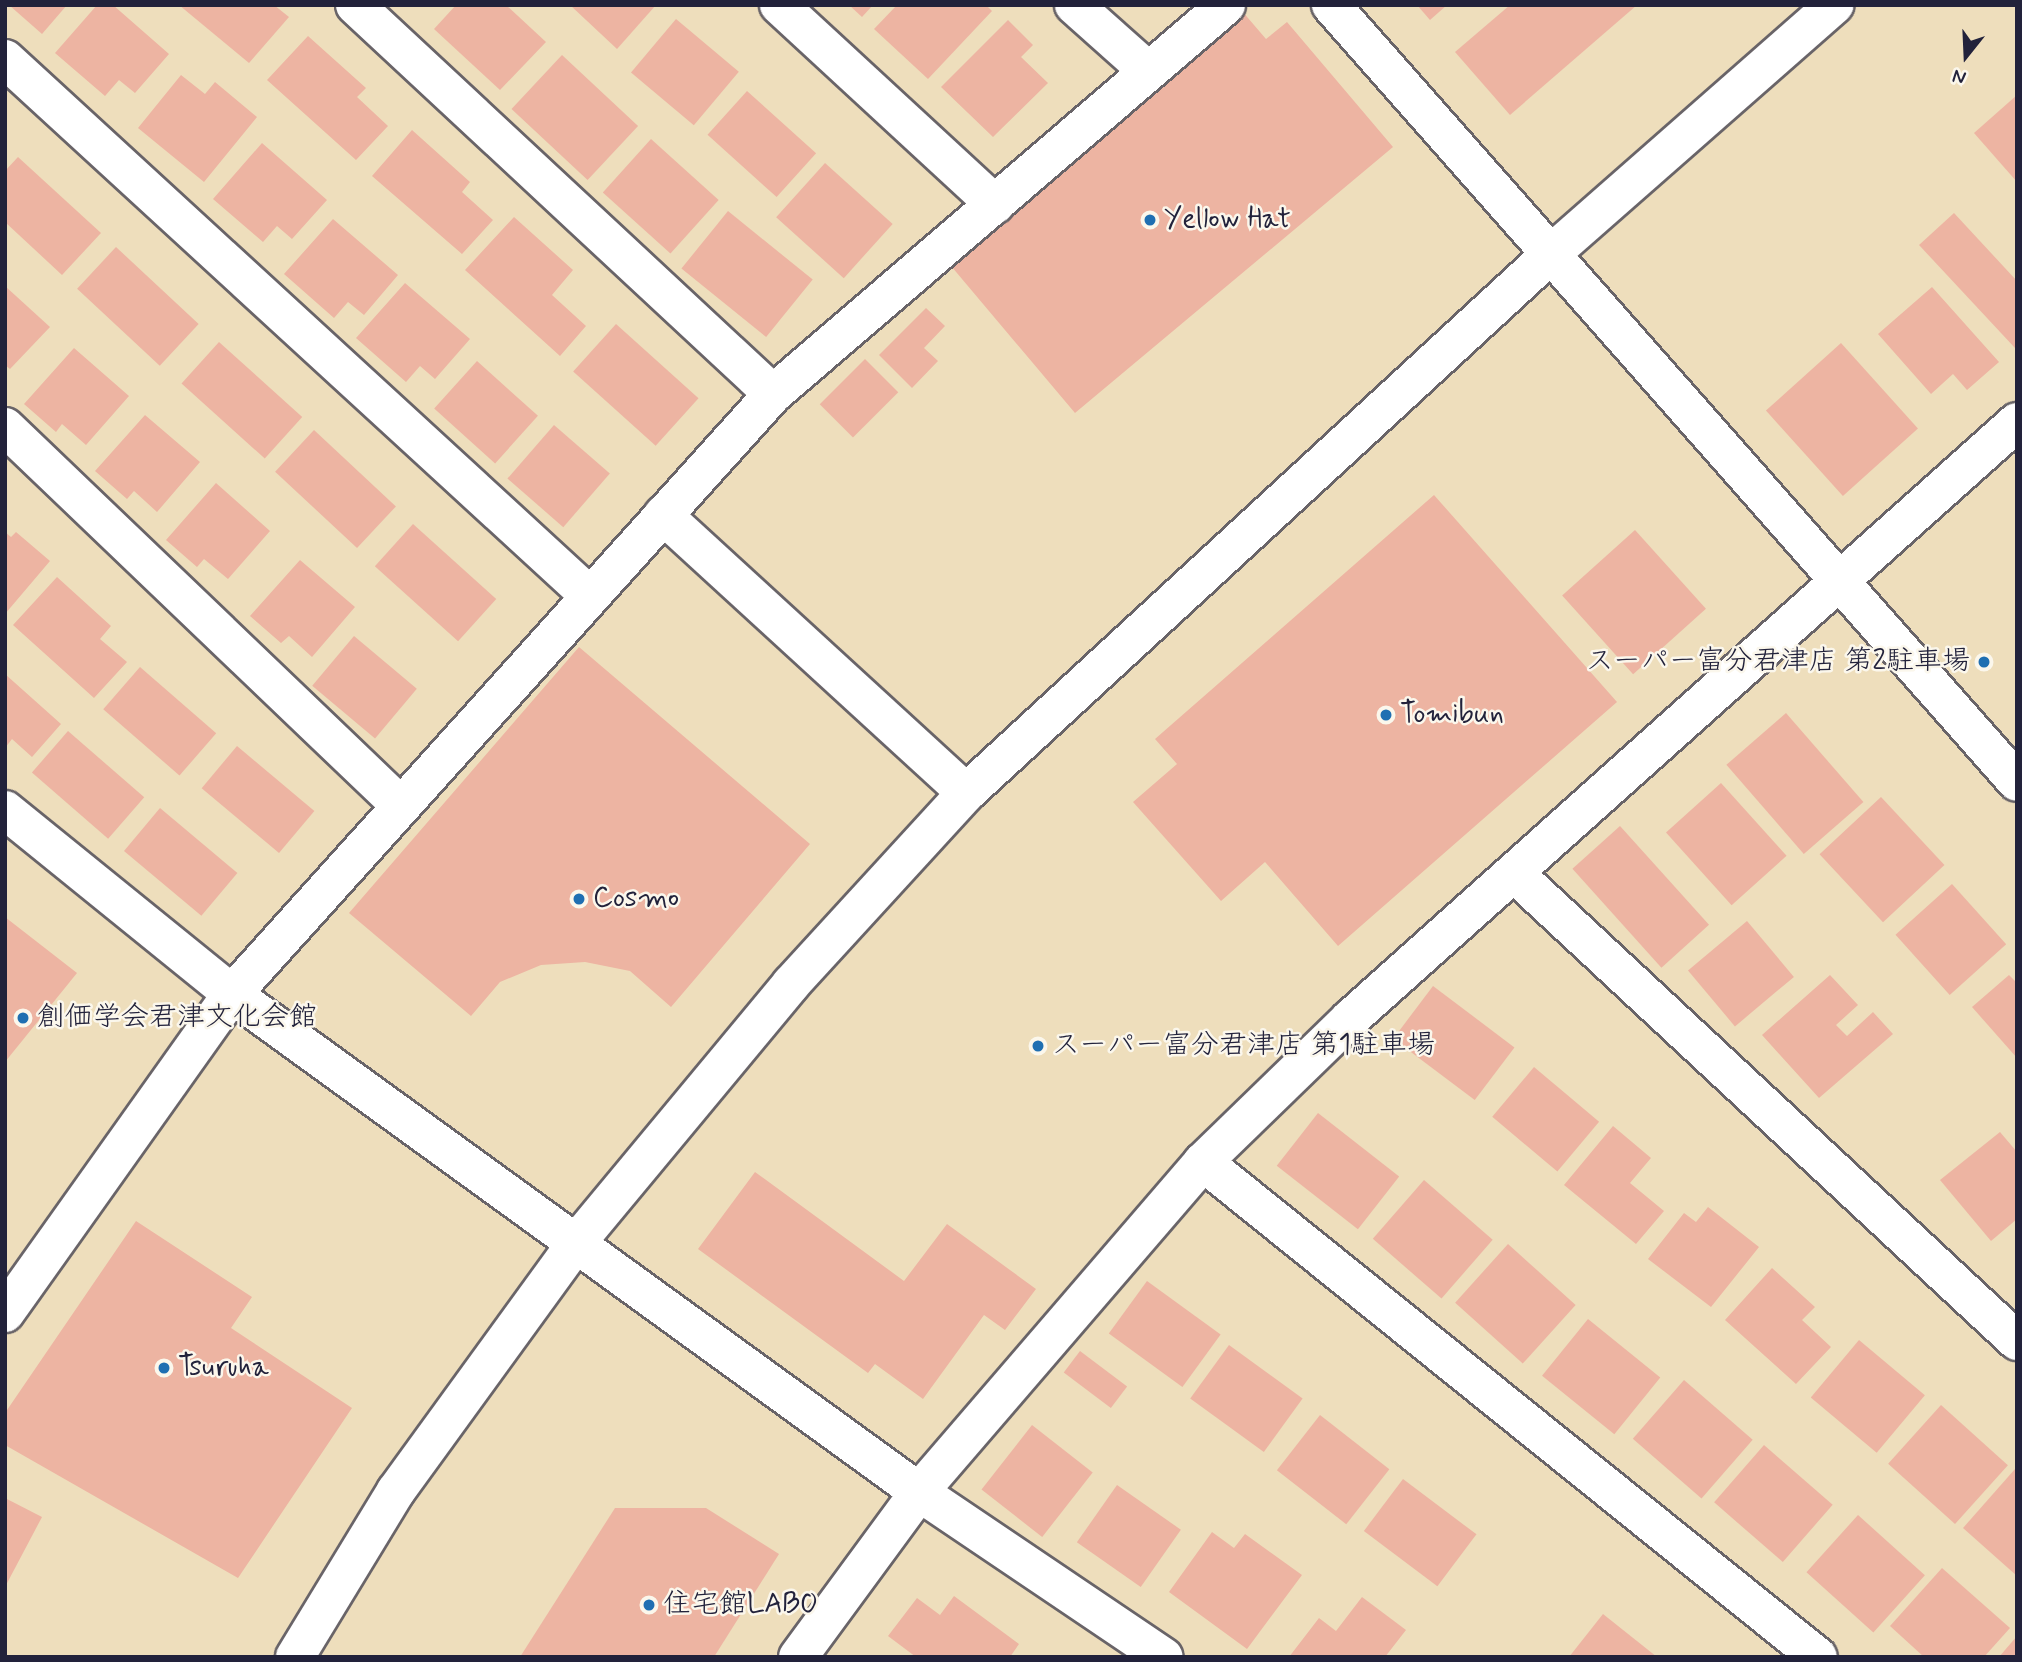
<!DOCTYPE html>
<html>
<head>
<meta charset="utf-8">
<style>
  body { margin:0 }
  #map { position:relative; width:2022px; height:1662px; overflow:hidden; background:#eedebc; font-family:Mynerve,"Klee One",sans-serif }
  div>[style] { position:absolute }
  .building>* { inset:0; background:#edb4a2; transform-origin:0 0 }
  .roads { filter:drop-shadow(2px 0 #696468) drop-shadow(-2px 0 #696468) drop-shadow(0 2px #696468) drop-shadow(0 -2px #696468) }
  .minor>* { height:38px; margin:-19px; padding:0 19px; transform-origin:19px; border-radius:19px; background:#fff }
  .tertiary>* { height:38px; margin:-19px; padding:0 19px; transform-origin:19px; border-radius:19px; background:#fff }
  .dots>* { width:19px; height:19px; translate:-50% -50%; box-sizing:border-box; border:4px solid #fbf7ec; border-radius:50% }
  span { translate:-50% -50%; white-space:nowrap; text-align:center; line-height:1.15; -webkit-text-stroke:5px #fbf7ec; paint-order:stroke }
  .poi-label { font-size:28px; color:#22223b }
  .left { translate:0 -50%; text-align:left }
  .right { translate:-100% -50%; text-align:right }
  .frame { position:absolute; inset:0; border:7px solid #22223b; pointer-events:none }
  .north { position:absolute; left:1931px; top:21px; width:70px; height:70px; -webkit-text-stroke:5px #fbf7ec; paint-order:stroke; rotate:198deg; font-size:19px; font-weight:700; line-height:28px; text-align:center; color:#22223b }
  .north::after { content:''; display:block; margin:auto; width:24px; height:32px; background:#22223b; clip-path:polygon(50% 0,100% 100%,50% 72%,0 100%) }
</style>
</head>
<body>
<div id="map">
  <div class="building">
    <i style="clip-path:polygon(9px 5px,67px 5px,42px 34px)"></i>
    <i style="clip-path:polygon(97px 5px,113px 5px,169px 54px,135px 93px,119px 80px,105px 96px,55px 53px)"></i>
    <i style="clip-path:polygon(179px 5px,274px 5px,289px 17px,249px 63px)"></i>
    <i style="clip-path:polygon(456px 5px,506px 5px,546px 42px,500px 90px,434px 29px)"></i>
    <i style="clip-path:polygon(570px 5px,656px 5px,617px 49px)"></i>
    <i style="clip-path:polygon(849px 5px,873px 5px,862px 17px)"></i>
    <i style="clip-path:polygon(897px 5px,986px 5px,992px 11px,928px 79px,874px 29px)"></i>
    <i style="clip-path:polygon(1417px 5px,1447px 5px,1430px 20px)"></i>
    <i style="clip-path:polygon(1510px 5px,1637px 5px,1510px 115px,1455px 52px)"></i>
    <i style="clip-path:polygon(1242px 11px,1266px 39px,1287px 22px,1393px 147px,1075px 413px,946px 260px)"></i>
    <i style="left:676px;top:19px;width:82px;height:70px;rotate:40deg"></i>
    <i style="clip-path:polygon(1008px 20px,1033px 45px,1021px 57px,1048px 83px,993px 137px,941px 87px)"></i>
    <i style="clip-path:polygon(308px 36px,366px 88px,357px 97px,388px 126px,356px 160px,267px 80px)"></i>
    <i style="left:562px;top:55px;width:104px;height:74px;rotate:43deg"></i>
    <i style="clip-path:polygon(181px 75px,205px 94px,215px 82px,257px 117px,204px 182px,138px 128px)"></i>
    <i style="left:747px;top:91px;width:93px;height:59px;rotate:42deg"></i>
    <i style="clip-path:polygon(2017px 95px,2017px 182px,1974px 133px)"></i>
    <i style="clip-path:polygon(412px 130px,470px 182px,462px 192px,493px 220px,462px 254px,372px 176px)"></i>
    <i style="left:651px;top:139px;width:91px;height:72px;rotate:42deg"></i>
    <i style="clip-path:polygon(262px 143px,327px 200px,292px 239px,277px 226px,263px 242px,213px 199px)"></i>
    <i style="clip-path:polygon(18px 157px,101px 233px,62px 275px,5px 222px,5px 171px)"></i>
    <i style="left:825px;top:163px;width:91px;height:73px;rotate:42deg"></i>
    <i style="left:728px;top:211px;width:109px;height:74px;rotate:39deg"></i>
    <i style="clip-path:polygon(1954px 213px,2017px 281px,2015px 348px,1919px 245px)"></i>
    <i style="clip-path:polygon(514px 217px,573px 270px,552px 295px,586px 326px,560px 356px,465px 270px)"></i>
    <i style="clip-path:polygon(333px 219px,398px 275px,364px 315px,348px 302px,334px 318px,284px 274px)"></i>
    <i style="left:116px;top:247px;width:113px;height:57px;rotate:43deg"></i>
    <i style="clip-path:polygon(405px 283px,470px 339px,435px 379px,420px 366px,406px 382px,356px 338px)"></i>
    <i style="clip-path:polygon(5px 286px,50px 327px,10px 369px,5px 365px)"></i>
    <i style="clip-path:polygon(1932px 287px,1999px 362px,1967px 390px,1953px 374px,1931px 394px,1878px 334px)"></i>
    <i style="clip-path:polygon(926px 308px,945px 326px,924px 348px,938px 361px,912px 388px,879px 355px)"></i>
    <i style="left:616px;top:324px;width:111px;height:64px;rotate:42deg"></i>
    <i style="left:219px;top:342px;width:112px;height:56px;rotate:42deg"></i>
    <i style="left:1841px;top:343px;width:115px;height:101px;rotate:48deg"></i>
    <i style="clip-path:polygon(74px 348px,129px 396px,86px 445px,62px 424px,56px 432px,24px 404px)"></i>
    <i style="left:865px;top:359px;width:47px;height:64px;rotate:45deg"></i>
    <i style="left:477px;top:361px;width:82px;height:64px;rotate:42deg"></i>
    <i style="clip-path:polygon(145px 415px,200px 462px,157px 512px,134px 491px,127px 499px,95px 471px)"></i>
    <i style="left:554px;top:425px;width:74px;height:71px;rotate:41deg"></i>
    <i style="left:314px;top:430px;width:112px;height:57px;rotate:43deg"></i>
    <i style="clip-path:polygon(216px 483px,270px 531px,228px 579px,204px 559px,197px 567px,166px 540px)"></i>
    <i style="clip-path:polygon(1434px 495px,1617px 702px,1338px 946px,1265px 862px,1221px 901px,1133px 802px,1177px 764px,1155px 739px)"></i>
    <i style="left:413px;top:524px;width:112px;height:57px;rotate:42deg"></i>
    <i style="left:1635px;top:530px;width:106px;height:98px;rotate:48deg"></i>
    <i style="clip-path:polygon(5px 532px,11px 537px,16px 532px,50px 561px,5px 614px)"></i>
    <i style="clip-path:polygon(300px 560px,355px 607px,312px 657px,289px 636px,281px 643px,250px 616px)"></i>
    <i style="clip-path:polygon(57px 577px,111px 626px,100px 639px,127px 662px,94px 698px,13px 625px)"></i>
    <i style="left:354px;top:636px;width:82px;height:65px;rotate:40deg"></i>
    <i style="clip-path:polygon(579px 647px,810px 844px,671px 1007px,630px 971px,585px 962px,541px 965px,500px 982px,471px 1016px,349px 913px)"></i>
    <i style="left:140px;top:667px;width:101px;height:56px;rotate:41deg"></i>
    <i style="clip-path:polygon(5px 674px,61px 724px,32px 757px,12px 739px,5px 748px)"></i>
    <i style="left:1786px;top:713px;width:118px;height:79px;rotate:49deg"></i>
    <i style="left:68px;top:731px;width:101px;height:55px;rotate:41deg"></i>
    <i style="left:237px;top:746px;width:101px;height:55px;rotate:40deg"></i>
    <i style="left:1721px;top:783px;width:98px;height:74px;rotate:48deg"></i>
    <i style="left:1881px;top:797px;width:93px;height:84px;rotate:47deg"></i>
    <i style="left:160px;top:808px;width:101px;height:56px;rotate:40deg"></i>
    <i style="left:1620px;top:826px;width:133px;height:64px;rotate:48deg"></i>
    <i style="left:1952px;top:884px;width:81px;height:76px;rotate:48deg"></i>
    <i style="clip-path:polygon(5px 917px,77px 973px,5px 1062px)"></i>
    <i style="left:1747px;top:921px;width:73px;height:77px;rotate:50deg"></i>
    <i style="clip-path:polygon(1830px 975px,1858px 1005px,1836px 1025px,1847px 1036px,1873px 1012px,1893px 1034px,1819px 1098px,1762px 1035px)"></i>
    <i style="clip-path:polygon(2009px 975px,2017px 983px,2017px 1058px,1972px 1007px)"></i>
    <i style="left:1433px;top:986px;width:102px;height:66px;rotate:37deg"></i>
    <i style="left:1534px;top:1067px;width:85px;height:65px;rotate:40deg"></i>
    <i style="left:1318px;top:1113px;width:103px;height:67px;rotate:38deg"></i>
    <i style="clip-path:polygon(1613px 1126px,1651px 1158px,1630px 1183px,1664px 1211px,1636px 1244px,1564px 1185px)"></i>
    <i style="clip-path:polygon(2000px 1132px,2017px 1152px,2017px 1219px,1991px 1241px,1940px 1180px)"></i>
    <i style="clip-path:polygon(755px 1172px,904px 1281px,947px 1224px,1036px 1289px,1005px 1330px,984px 1315px,923px 1399px,875px 1364px,868px 1373px,698px 1249px)"></i>
    <i style="left:1424px;top:1180px;width:91px;height:78px;rotate:41deg"></i>
    <i style="clip-path:polygon(1708px 1207px,1759px 1247px,1711px 1307px,1648px 1259px,1684px 1213px,1696px 1222px)"></i>
    <i style="clip-path:polygon(136px 1221px,252px 1297px,231px 1328px,352px 1408px,238px 1578px,5px 1445px,5px 1413px)"></i>
    <i style="left:1508px;top:1244px;width:91px;height:79px;rotate:42deg"></i>
    <i style="clip-path:polygon(1772px 1268px,1815px 1307px,1802px 1320px,1831px 1347px,1796px 1384px,1725px 1320px)"></i>
    <i style="left:1147px;top:1281px;width:91px;height:65px;rotate:36deg"></i>
    <i style="left:1588px;top:1319px;width:93px;height:73px;rotate:39deg"></i>
    <i style="left:1859px;top:1340px;width:86px;height:75px;rotate:40deg"></i>
    <i style="left:1229px;top:1345px;width:91px;height:66px;rotate:36deg"></i>
    <i style="left:1080px;top:1351px;width:59px;height:27px;rotate:37deg"></i>
    <i style="left:1684px;top:1380px;width:91px;height:78px;rotate:41deg"></i>
    <i style="left:1941px;top:1405px;width:90px;height:79px;rotate:42deg"></i>
    <i style="left:1320px;top:1415px;width:88px;height:70px;rotate:38deg"></i>
    <i style="left:1032px;top:1425px;width:77px;height:82px;rotate:38deg"></i>
    <i style="left:1764px;top:1445px;width:91px;height:76px;rotate:41deg"></i>
    <i style="clip-path:polygon(2015px 1469px,2017px 1471px,2017px 1576px,1963px 1528px)"></i>
    <i style="left:1403px;top:1479px;width:92px;height:65px;rotate:37deg"></i>
    <i style="left:1117px;top:1485px;width:78px;height:70px;rotate:35deg"></i>
    <i style="clip-path:polygon(5px 1498px,42px 1517px,5px 1587px)"></i>
    <i style="clip-path:polygon(615px 1508px,706px 1508px,779px 1554px,714px 1657px,520px 1657px)"></i>
    <i style="left:1858px;top:1515px;width:90px;height:77px;rotate:42deg"></i>
    <i style="clip-path:polygon(1212px 1532px,1234px 1548px,1245px 1534px,1302px 1575px,1247px 1649px,1169px 1592px)"></i>
    <i style="clip-path:polygon(1942px 1568px,2010px 1628px,1984px 1657px,1924px 1657px,1890px 1626px)"></i>
    <i style="clip-path:polygon(954px 1596px,1019px 1644px,1010px 1657px,916px 1657px,888px 1636px,917px 1598px,940px 1615px)"></i>
    <i style="clip-path:polygon(1362px 1597px,1406px 1630px,1385px 1657px,1289px 1657px,1319px 1618px,1336px 1631px)"></i>
    <i style="clip-path:polygon(1603px 1614px,1657px 1657px,1569px 1657px)"></i>
    <i style="clip-path:polygon(2017px 1636px,2017px 1657px,1999px 1657px)"></i>
  </div>
  <div class="roads">
    <div class="minor">
      <i style="left:355px;top:5px;width:571px;rotate:42.94deg"></i>
      <i style="left:779px;top:5px;width:294px;rotate:42.7deg"></i>
      <i style="left:1074px;top:5px;width:99px;rotate:41.7deg"></i>
      <i style="left:1331px;top:5px;width:1036px;rotate:48.56deg"></i>
      <i style="left:5px;top:59px;width:794px;rotate:42.55deg"></i>
      <i style="left:5px;top:427px;width:548px;rotate:43.74deg"></i>
      <i style="left:663px;top:515px;width:411px;rotate:42.5deg"></i>
      <i style="left:5px;top:810px;width:292px;rotate:39deg"></i>
      <i style="left:232px;top:994px;width:849px;rotate:35.94deg"></i>
      <i style="left:919px;top:1492px;width:295px;rotate:34deg"></i>
      <i style="left:1514px;top:873px;width:687px;rotate:42.94deg"></i>
      <i style="left:1203px;top:1162px;width:789px;rotate:38.83deg"></i>
      <i style="left:5px;top:1313px;width:392px;rotate:-54.6deg"></i>
      <i style="left:232px;top:994px;width:808px;rotate:-47.96deg"></i>
      <i style="left:773px;top:394px;width:597px;rotate:-40.65deg"></i>
      <i style="left:798px;top:1657px;width:205px;rotate:-53.7deg"></i>
      <i style="left:919px;top:1492px;width:435px;rotate:-49.3deg"></i>
      <i style="left:1203px;top:1162px;width:205px;rotate:-44.2deg"></i>
      <i style="left:1350px;top:1019px;width:895px;rotate:-41.83deg"></i>
    </div>
    <div class="tertiary">
      <i style="left:295px;top:1657px;width:194px;rotate:-58.7deg"></i>
      <i style="left:396px;top:1491px;width:308px;rotate:-54deg"></i>
      <i style="left:577px;top:1242px;width:335px;rotate:-50.3deg"></i>
      <i style="left:791px;top:984px;width:259px;rotate:-47.5deg"></i>
      <i style="left:966px;top:793px;width:797px;rotate:-42.66deg"></i>
      <i style="left:1552px;top:253px;width:376px;rotate:-41.3deg"></i>
    </div>
  </div>
  <div class="dots">
    <i style="left:1150px;top:220px;background:#1f6fb2"></i>
    <i style="left:1984px;top:662px;background:#1f6fb2"></i>
    <i style="left:1386px;top:715px;background:#1f6fb2"></i>
    <i style="left:579px;top:899px;background:#1f6fb2"></i>
    <i style="left:23px;top:1018px;background:#1f6fb2"></i>
    <i style="left:1038px;top:1046px;background:#1f6fb2"></i>
    <i style="left:164px;top:1368px;background:#1f6fb2"></i>
    <i style="left:649px;top:1605px;background:#1f6fb2"></i>
  </div>
  <div class="poi-label">
    <span class="left" style="left:1164px;top:220px">Yellow Hat</span>
    <span class="right" style="left:1970px;top:662px">スーパー富分君津店 第2駐車場</span>
    <span class="left" style="left:1400px;top:715px">Tomibun</span>
    <span class="left" style="left:593px;top:899px">Cosmo</span>
    <span class="left" style="left:37px;top:1018px">創価学会君津文化会館</span>
    <span class="left" style="left:1052px;top:1046px">スーパー富分君津店 第1駐車場</span>
    <span class="left" style="left:178px;top:1368px">Tsuruha</span>
    <span class="left" style="left:663px;top:1605px">住宅館LABO</span>
  </div>
  <div class="frame"></div>
  <div class="north">N</div>
</div>
</body>
</html>
